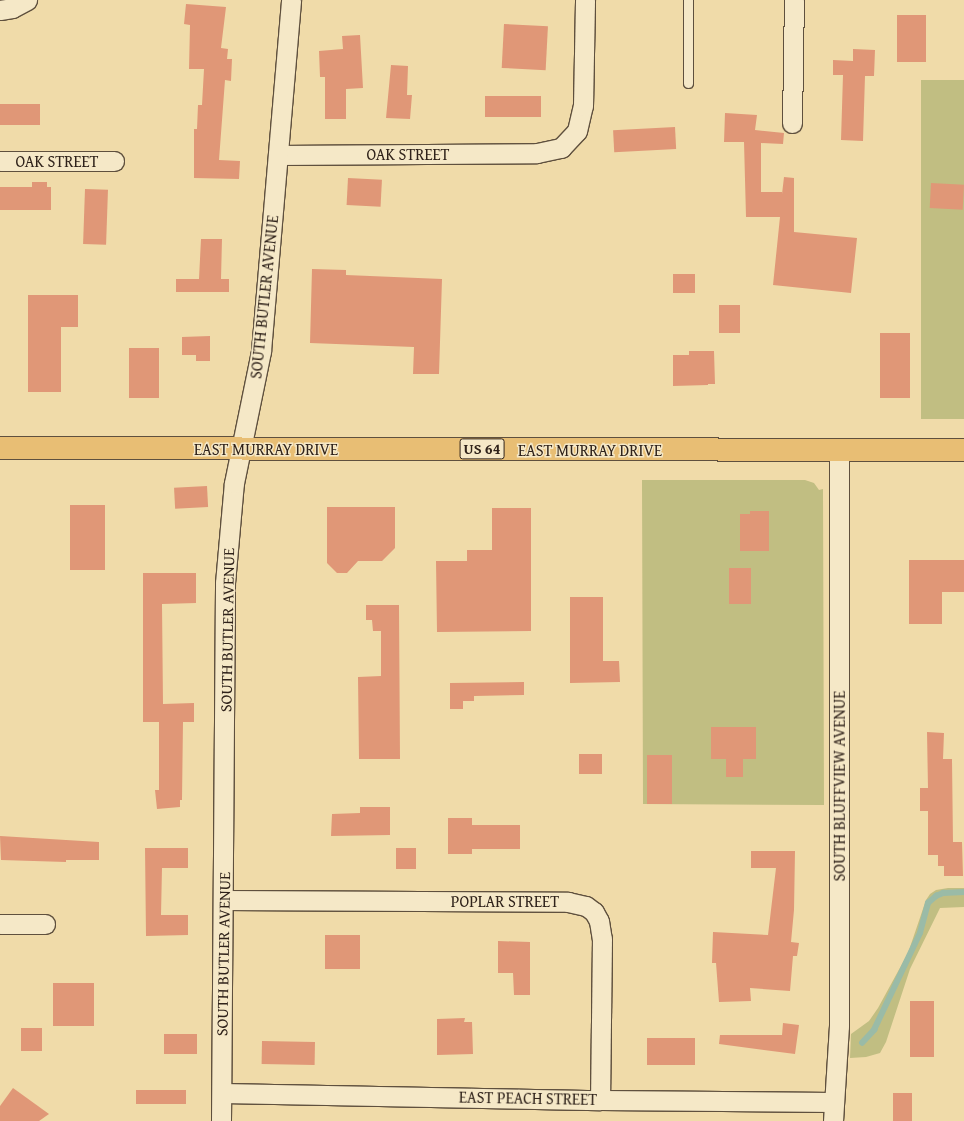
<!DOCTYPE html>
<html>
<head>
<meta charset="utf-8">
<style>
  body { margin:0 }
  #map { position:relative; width:964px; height:1121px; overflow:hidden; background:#f0dba9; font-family:"Gentium Book Plus",serif }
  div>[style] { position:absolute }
  .green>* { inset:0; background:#c1be82; transform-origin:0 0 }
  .stream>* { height:5.5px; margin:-2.75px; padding:0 2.75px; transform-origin:2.75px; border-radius:2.75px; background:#9abba7 }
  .building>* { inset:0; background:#e09777; transform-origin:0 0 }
  .roads { filter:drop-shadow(1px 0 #5f503e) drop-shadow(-1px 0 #5f503e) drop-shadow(0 1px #5f503e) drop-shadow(0 -1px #5f503e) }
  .lane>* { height:9px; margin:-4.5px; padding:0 4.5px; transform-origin:4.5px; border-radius:4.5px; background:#f5e8c7 }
  .street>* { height:19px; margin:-9.5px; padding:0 9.5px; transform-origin:9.5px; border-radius:9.5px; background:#f5e8c7 }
  .highway>* { height:22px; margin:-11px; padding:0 11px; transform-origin:11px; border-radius:11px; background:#e8be74 }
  span { translate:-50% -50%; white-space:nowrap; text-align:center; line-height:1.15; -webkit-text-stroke:3px #f5e8c7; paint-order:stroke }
  .shield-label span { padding:1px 3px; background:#f5e8c7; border:1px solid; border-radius:3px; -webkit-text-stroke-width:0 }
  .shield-label { font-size:15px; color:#2f221a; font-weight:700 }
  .street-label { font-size:16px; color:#2f221a }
</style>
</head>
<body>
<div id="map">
  <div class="green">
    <i style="left:921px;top:80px;width:43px;height:339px"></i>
    <i style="clip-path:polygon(642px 480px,805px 480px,814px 483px,819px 490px,823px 489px,824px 805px,643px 804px)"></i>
    <i style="clip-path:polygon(948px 888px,964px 888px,964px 907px,940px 908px,910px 969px,886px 1042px,880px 1053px,866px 1057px,850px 1058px,851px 1034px,869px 1021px,878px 1008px,908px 953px,926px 900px,930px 894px,936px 890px)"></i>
  </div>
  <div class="stream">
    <i style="left:862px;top:1043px;width:18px;rotate:-47deg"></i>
    <i style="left:874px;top:1030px;width:107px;rotate:-64.6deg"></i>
    <i style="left:920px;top:933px;width:31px;rotate:-75deg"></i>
    <i style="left:928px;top:903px;width:11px;rotate:-41deg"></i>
    <i style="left:936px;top:896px;width:8px;rotate:-23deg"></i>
    <i style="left:943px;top:893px;width:21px;rotate:-3deg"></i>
  </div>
  <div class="building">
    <i style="clip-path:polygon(186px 4px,226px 7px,221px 48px,228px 49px,227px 59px,232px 59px,231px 81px,225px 80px,219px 160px,240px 161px,239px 179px,194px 178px,194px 129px,197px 129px,198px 105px,202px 105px,204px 69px,189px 69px,190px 25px,184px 24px)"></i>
    <i style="left:897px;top:15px;width:29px;height:47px"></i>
    <i style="left:504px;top:24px;width:44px;height:44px;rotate:3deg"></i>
    <i style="clip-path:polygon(360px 35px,363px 88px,346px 89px,346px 119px,325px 119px,325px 77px,320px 77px,319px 51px,343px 49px,342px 36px)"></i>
    <i style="clip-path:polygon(853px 49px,875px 50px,874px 76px,865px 76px,863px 141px,841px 140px,843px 75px,833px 75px,833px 60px,853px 61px)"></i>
    <i style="clip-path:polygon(391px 65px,408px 66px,407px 95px,412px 95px,410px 119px,386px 118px)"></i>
    <i style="left:485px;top:96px;width:56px;height:21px"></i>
    <i style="left:0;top:104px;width:40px;height:21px"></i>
    <i style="clip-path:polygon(725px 113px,757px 115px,755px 130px,784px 133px,783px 144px,761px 143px,761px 192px,782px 192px,782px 194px,784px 177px,794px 178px,794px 232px,857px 238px,851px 293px,773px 285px,780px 217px,746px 217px,744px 142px,724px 142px)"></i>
    <i style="left:675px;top:127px;width:22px;height:62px;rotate:87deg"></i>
    <i style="left:348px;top:178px;width:34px;height:27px;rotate:3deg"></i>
    <i style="clip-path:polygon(32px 182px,47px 182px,47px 187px,51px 187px,51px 210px,0 210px,0 187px,32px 187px)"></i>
    <i style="left:931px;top:183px;width:33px;height:25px;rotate:3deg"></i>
    <i style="left:85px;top:189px;width:23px;height:55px;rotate:2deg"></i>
    <i style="clip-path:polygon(201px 239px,222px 239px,221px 279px,229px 279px,229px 292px,176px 292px,176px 279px,199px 279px)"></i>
    <i style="clip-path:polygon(312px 269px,346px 270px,346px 275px,442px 279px,439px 374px,413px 374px,414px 347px,310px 343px)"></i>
    <i style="left:673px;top:274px;width:22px;height:19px"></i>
    <i style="clip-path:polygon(28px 295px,78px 295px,78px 327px,61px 327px,61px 392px,28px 392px)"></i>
    <i style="left:719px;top:305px;width:21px;height:28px"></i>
    <i style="left:880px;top:333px;width:30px;height:65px"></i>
    <i style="clip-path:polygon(210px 336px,210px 361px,196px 361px,196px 355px,182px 355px,182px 337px)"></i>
    <i style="left:129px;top:348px;width:30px;height:50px"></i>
    <i style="clip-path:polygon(689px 351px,714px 351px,715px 384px,708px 384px,708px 385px,673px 386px,673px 355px,689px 355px)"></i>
    <i style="left:207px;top:486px;width:21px;height:33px;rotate:87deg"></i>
    <i style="left:70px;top:505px;width:35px;height:65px"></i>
    <i style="clip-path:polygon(327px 507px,395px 507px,395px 548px,382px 561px,358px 561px,347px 573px,337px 573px,327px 563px)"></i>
    <i style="clip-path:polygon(492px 508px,531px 508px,531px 631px,437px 632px,436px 561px,467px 561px,467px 550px,492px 550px)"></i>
    <i style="clip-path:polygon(750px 511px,769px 511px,769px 551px,740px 551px,740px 514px,750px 514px)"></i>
    <i style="clip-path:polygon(909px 560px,964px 560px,964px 592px,942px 592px,942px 624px,909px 624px)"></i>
    <i style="left:729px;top:568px;width:22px;height:36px"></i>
    <i style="clip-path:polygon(143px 573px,196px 573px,196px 603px,162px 604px,163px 704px,194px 703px,194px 722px,183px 722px,182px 800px,180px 800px,180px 807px,157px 809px,155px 790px,159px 790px,159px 722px,143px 722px)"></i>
    <i style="clip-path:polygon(570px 597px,603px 597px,603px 661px,619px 661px,620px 682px,570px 683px)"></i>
    <i style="clip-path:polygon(366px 605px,399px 605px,400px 759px,359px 759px,358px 677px,381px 676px,381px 631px,373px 631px,372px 620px,366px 620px)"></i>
    <i style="clip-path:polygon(524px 682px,524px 695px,474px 696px,474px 701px,463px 701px,463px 709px,450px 709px,450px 683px)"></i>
    <i style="clip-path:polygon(711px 727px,756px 727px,756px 759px,743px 759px,743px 777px,726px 777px,726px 759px,711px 759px)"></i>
    <i style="clip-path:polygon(927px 732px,944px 733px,943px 759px,952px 759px,953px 842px,962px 842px,963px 876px,944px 876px,944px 866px,938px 866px,938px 855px,928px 855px,928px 811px,920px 811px,920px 788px,928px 788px)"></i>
    <i style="left:579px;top:754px;width:23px;height:20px"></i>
    <i style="left:647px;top:755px;width:25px;height:49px"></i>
    <i style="clip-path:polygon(360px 807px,390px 807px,390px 835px,331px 836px,332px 814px,360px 813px)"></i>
    <i style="clip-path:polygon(448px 818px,472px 818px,472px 825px,520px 825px,520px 849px,472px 849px,472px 854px,448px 854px)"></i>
    <i style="clip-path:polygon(0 836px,99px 842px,99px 860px,66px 860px,66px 862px,1px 860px)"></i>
    <i style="clip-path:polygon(145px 848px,188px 848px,188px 868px,162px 868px,161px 915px,188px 915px,188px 935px,146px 936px)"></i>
    <i style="left:396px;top:848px;width:20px;height:21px"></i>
    <i style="clip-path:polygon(751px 851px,795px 851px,794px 910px,791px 942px,799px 943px,797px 956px,793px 956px,790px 991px,750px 988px,751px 1001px,719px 1002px,716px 963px,712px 963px,713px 932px,768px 935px,776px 868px,751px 868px)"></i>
    <i style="left:325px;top:935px;width:35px;height:34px"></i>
    <i style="clip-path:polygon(498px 941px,530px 942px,530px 995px,514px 995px,513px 973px,498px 973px)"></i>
    <i style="left:53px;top:983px;width:41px;height:43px"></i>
    <i style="left:910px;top:1001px;width:24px;height:56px"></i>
    <i style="clip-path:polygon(465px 1018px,464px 1022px,472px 1022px,473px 1054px,437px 1055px,437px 1019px)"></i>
    <i style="clip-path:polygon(783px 1023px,799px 1025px,795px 1054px,719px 1044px,720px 1035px,782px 1035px)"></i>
    <i style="left:21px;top:1028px;width:21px;height:23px"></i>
    <i style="left:164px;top:1034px;width:33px;height:20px"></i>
    <i style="left:695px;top:1038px;width:27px;height:48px;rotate:90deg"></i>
    <i style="left:262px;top:1041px;width:53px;height:23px;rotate:1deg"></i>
    <i style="clip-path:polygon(13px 1088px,49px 1114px,39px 1121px,0 1121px,0 1106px)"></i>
    <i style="left:136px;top:1090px;width:50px;height:14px"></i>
    <i style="left:893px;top:1093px;width:19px;height:28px"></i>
  </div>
  <div class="roads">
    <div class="lane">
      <i style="left:688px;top:0;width:83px;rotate:90deg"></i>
    </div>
    <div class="street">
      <i style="left:0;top:10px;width:12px;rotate:-9deg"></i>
      <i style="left:12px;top:8px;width:17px;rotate:-28deg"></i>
      <i style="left:792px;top:123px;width:123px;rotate:-89.1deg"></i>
      <i style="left:278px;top:155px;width:259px;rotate:-0.4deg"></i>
      <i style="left:537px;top:153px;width:25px;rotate:-12deg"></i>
      <i style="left:561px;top:148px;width:23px;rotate:-47deg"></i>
      <i style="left:577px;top:131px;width:26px;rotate:-77deg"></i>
      <i style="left:583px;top:106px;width:106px;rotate:-88.9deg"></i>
      <i style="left:0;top:161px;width:114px"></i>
      <i style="left:224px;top:900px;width:344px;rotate:0.3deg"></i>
      <i style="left:568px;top:902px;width:18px;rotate:13deg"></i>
      <i style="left:586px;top:906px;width:10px;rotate:37deg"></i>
      <i style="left:594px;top:912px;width:10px;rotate:61deg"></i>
      <i style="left:599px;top:921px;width:18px;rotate:81deg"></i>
      <i style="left:602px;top:939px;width:161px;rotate:90.7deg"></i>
      <i style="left:0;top:924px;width:45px"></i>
      <i style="left:222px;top:1093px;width:378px;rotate:1.1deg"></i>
      <i style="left:600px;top:1100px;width:233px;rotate:0.5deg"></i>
      <i style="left:221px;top:1121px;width:538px;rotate:-89.57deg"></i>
      <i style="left:225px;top:583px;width:100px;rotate:-84.9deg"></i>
      <i style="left:234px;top:483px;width:135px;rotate:-78.4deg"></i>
      <i style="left:261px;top:351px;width:352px;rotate:-85.1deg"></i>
      <i style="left:833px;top:1121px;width:95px;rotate:-86.4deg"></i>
      <i style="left:839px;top:1026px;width:576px;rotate:-90deg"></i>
    </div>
    <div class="highway">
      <i style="left:0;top:448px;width:964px;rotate:0.12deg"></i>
    </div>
  </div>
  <div class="shield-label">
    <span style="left:482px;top:449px">US 64</span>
  </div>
  <div class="street-label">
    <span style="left:408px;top:154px">OAK STREET</span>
    <span style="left:57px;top:161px">OAK STREET</span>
    <span style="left:264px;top:297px;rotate:-84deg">SOUTH BUTLER AVENUE</span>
    <span style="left:266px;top:449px">EAST MURRAY DRIVE</span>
    <span style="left:590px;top:450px">EAST MURRAY DRIVE</span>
    <span style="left:227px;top:630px;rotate:-89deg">SOUTH BUTLER AVENUE</span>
    <span style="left:839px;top:786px;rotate:-90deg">SOUTH BLUFFVIEW AVENUE</span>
    <span style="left:505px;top:901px">POPLAR STREET</span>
    <span style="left:223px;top:954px;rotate:-89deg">SOUTH BUTLER AVENUE</span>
    <span style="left:528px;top:1098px;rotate:1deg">EAST PEACH STREET</span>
  </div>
</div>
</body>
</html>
